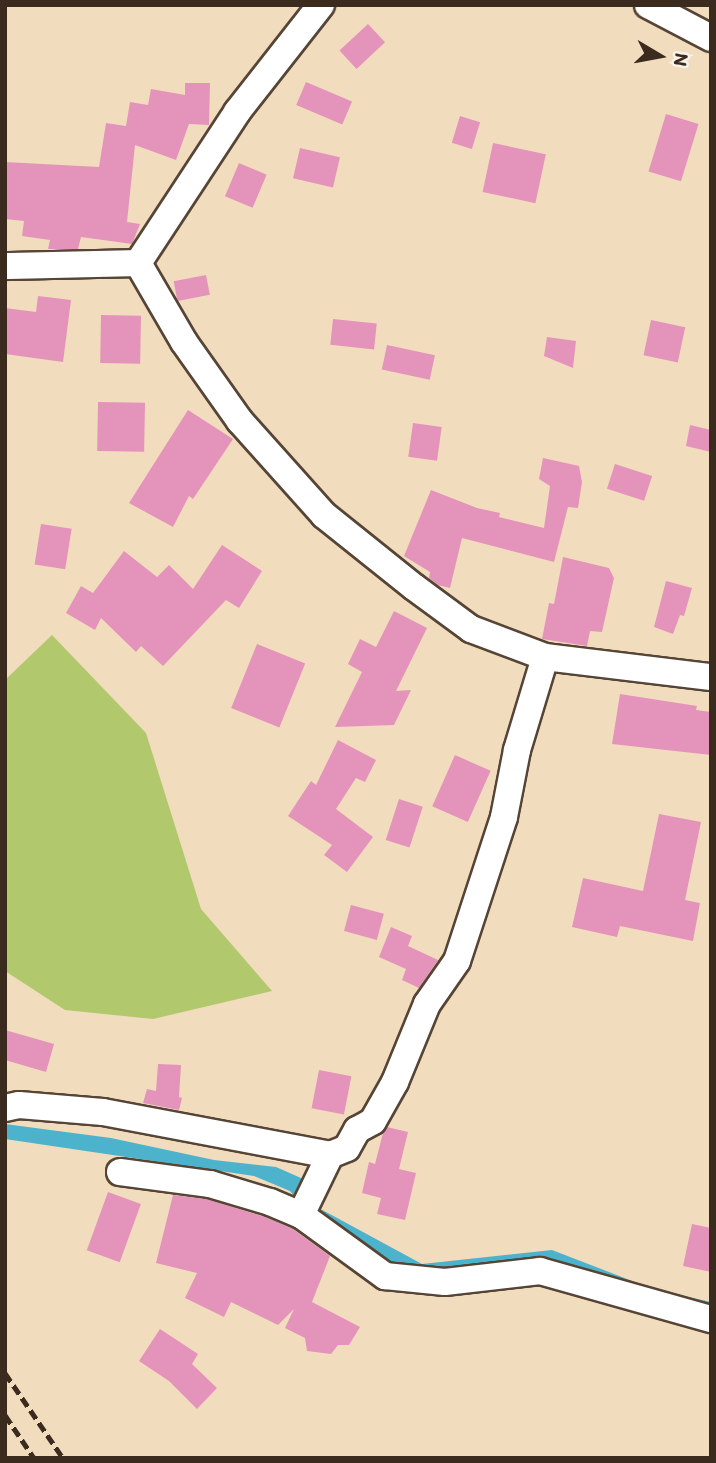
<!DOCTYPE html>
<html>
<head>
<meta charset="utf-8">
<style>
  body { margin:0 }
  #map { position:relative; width:716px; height:1463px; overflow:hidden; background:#f2dcbe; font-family:Itim,sans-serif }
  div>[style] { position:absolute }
  .green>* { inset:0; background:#b2c86c }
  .water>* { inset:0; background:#4db3cc }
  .building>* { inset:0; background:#e494ba; transform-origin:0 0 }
  .roads { filter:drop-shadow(2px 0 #564536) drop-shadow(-2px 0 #564536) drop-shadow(0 2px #564536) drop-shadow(0 -2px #564536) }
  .minor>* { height:26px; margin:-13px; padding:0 13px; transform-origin:13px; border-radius:13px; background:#fff }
  .rail>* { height:5px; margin-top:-2.5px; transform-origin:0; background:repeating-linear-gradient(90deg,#3b2a1e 0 10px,transparent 0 15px) }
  span { translate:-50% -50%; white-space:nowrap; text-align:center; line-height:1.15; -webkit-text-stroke:5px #f7f3e8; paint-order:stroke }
  .frame { position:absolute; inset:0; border:7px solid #3b2a1e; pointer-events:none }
  .north { position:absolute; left:625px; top:21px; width:70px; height:70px; -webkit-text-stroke:5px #f7f3e8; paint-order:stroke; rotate:100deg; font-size:19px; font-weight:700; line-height:28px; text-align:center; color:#3b2a1e }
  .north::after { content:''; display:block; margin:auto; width:24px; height:32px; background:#3b2a1e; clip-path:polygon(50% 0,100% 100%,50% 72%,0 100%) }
</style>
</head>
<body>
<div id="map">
  <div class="green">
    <i style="clip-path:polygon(52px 635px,146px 733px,201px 909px,272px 991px,153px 1019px,65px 1010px,5px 971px,5px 680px)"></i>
  </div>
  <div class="water">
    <i style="clip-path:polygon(5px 1124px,111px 1138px,214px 1160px,276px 1167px,301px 1178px,315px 1206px,422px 1264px,552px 1250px,653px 1289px,711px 1302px,711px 1313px,553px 1263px,423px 1276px,369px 1257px,310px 1215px,290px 1191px,254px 1176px,5px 1139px)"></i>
  </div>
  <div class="building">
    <i style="left:368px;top:24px;width:25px;height:39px;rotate:47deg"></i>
    <i style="left:306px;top:82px;width:50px;height:25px;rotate:23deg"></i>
    <i style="clip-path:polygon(185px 83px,210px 83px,209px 125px,189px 124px,176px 160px,135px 145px,127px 222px,140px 224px,132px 244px,81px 237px,78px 249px,48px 249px,50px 240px,22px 236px,24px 221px,5px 219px,5px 162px,99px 167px,106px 123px,126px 126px,130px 102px,148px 105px,151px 89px,185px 95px)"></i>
    <i style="left:666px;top:114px;width:34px;height:60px;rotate:17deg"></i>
    <i style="left:460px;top:116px;width:21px;height:28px;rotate:17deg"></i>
    <i style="left:493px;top:143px;width:54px;height:50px;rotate:12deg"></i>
    <i style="left:300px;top:148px;width:41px;height:31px;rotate:13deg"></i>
    <i style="left:239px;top:163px;width:30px;height:36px;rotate:23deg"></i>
    <i style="left:206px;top:275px;width:20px;height:33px;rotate:79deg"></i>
    <i style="clip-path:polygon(38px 296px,71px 300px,63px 362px,5px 354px,5px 308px,36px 312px)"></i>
    <i style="left:101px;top:315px;width:40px;height:48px;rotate:1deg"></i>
    <i style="left:333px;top:319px;width:44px;height:26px;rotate:6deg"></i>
    <i style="left:651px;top:320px;width:35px;height:36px;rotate:12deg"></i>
    <i style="clip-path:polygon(547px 337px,576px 341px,573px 368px,544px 356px)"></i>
    <i style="left:387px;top:345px;width:49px;height:25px;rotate:12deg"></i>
    <i style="left:98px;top:402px;width:47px;height:49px;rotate:1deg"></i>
    <i style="clip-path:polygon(188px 410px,233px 439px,193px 499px,189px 496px,173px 527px,129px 503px)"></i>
    <i style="left:413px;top:423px;width:29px;height:34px;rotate:8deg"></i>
    <i style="clip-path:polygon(690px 425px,711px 430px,711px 452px,686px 446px)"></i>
    <i style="clip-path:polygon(543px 458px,579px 466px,582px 482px,578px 508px,568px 507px,554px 562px,462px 538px,450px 588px,438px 585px,429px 578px,430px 572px,404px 556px,431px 490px,477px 508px,500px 513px,499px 517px,544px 528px,550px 486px,539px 479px)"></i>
    <i style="left:615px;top:464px;width:39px;height:26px;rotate:18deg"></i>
    <i style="left:41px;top:524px;width:31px;height:41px;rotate:9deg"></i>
    <i style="clip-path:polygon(222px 545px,262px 571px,239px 608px,226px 600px,163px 666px,141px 646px,136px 652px,101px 618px,95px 630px,66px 613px,81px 586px,93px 593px,124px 551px,157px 577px,169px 565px,193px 589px)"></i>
    <i style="clip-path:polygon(563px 557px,609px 568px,614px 578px,602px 632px,590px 631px,587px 646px,542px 639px,549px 603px,554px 604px)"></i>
    <i style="clip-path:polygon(666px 581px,692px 588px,684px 616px,680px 615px,673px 634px,654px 627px)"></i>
    <i style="clip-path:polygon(394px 611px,427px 628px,396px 691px,411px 690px,394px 725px,335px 727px,362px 672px,348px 664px,360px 639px,376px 647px)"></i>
    <i style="left:257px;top:644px;width:52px;height:69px;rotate:22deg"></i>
    <i style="clip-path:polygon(620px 694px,697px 706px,696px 710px,711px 712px,711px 755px,612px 744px)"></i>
    <i style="clip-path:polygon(338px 740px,376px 760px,365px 782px,356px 778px,336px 809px,373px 837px,347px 872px,324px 855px,332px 845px,288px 816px,311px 781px,316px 785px)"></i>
    <i style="left:455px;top:755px;width:39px;height:56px;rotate:24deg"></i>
    <i style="left:399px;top:799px;width:25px;height:43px;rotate:18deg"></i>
    <i style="clip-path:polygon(659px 814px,701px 822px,685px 900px,700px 903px,693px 941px,620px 926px,617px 937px,572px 927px,583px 878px,643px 891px)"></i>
    <i style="left:351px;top:905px;width:34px;height:27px;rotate:15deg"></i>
    <i style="clip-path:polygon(391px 927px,412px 936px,408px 946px,438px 960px,419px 988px,402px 980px,406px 969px,379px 957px)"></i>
    <i style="clip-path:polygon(5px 1030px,54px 1044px,46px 1072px,5px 1060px)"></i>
    <i style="clip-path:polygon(158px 1064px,181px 1065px,179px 1097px,182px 1098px,179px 1110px,143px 1103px,147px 1089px,156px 1091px)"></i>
    <i style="left:319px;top:1070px;width:33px;height:39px;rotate:11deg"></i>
    <i style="clip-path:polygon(387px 1127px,408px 1132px,399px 1169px,416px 1173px,405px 1220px,377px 1214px,381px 1198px,362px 1193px,369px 1162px,375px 1164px,383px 1133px)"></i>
    <i style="left:108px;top:1192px;width:35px;height:62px;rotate:20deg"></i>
    <i style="clip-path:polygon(173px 1195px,207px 1199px,265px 1217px,293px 1229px,330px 1256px,312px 1302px,360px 1327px,349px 1345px,338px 1345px,331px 1354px,307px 1351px,305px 1338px,285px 1328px,294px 1309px,278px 1325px,231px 1302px,224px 1317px,185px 1298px,197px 1273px,156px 1263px)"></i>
    <i style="clip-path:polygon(692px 1224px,711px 1228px,711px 1272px,683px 1266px)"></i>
    <i style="clip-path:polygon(160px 1329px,198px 1354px,192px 1364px,217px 1388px,197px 1409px,169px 1381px,139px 1361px)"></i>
  </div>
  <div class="roads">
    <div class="minor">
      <i style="left:648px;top:5px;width:71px;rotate:27.6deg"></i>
      <i style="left:138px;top:263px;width:91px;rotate:59.8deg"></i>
      <i style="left:184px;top:342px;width:97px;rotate:54.7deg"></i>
      <i style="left:240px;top:421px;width:126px;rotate:48.2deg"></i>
      <i style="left:324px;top:515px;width:115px;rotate:38.7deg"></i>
      <i style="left:414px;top:587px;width:71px;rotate:36.4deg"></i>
      <i style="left:471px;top:629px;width:79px;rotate:20.7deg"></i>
      <i style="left:545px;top:657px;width:167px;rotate:6.9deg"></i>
      <i style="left:5px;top:266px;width:133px;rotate:-1.3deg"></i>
      <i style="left:138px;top:263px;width:181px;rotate:-56.7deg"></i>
      <i style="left:237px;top:112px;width:136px;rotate:-51.9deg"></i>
      <i style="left:5px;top:1108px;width:14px;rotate:-12deg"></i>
      <i style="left:19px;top:1105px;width:84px;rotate:4.8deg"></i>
      <i style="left:103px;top:1112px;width:231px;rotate:10.7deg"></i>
      <i style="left:330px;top:1155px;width:18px;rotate:-22deg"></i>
      <i style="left:347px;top:1148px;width:21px;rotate:-61deg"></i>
      <i style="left:357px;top:1130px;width:18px;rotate:-29deg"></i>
      <i style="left:373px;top:1121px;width:45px;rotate:-60.6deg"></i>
      <i style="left:395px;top:1082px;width:84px;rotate:-67.7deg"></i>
      <i style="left:427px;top:1004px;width:52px;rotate:-55.1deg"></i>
      <i style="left:457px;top:961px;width:151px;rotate:-71.9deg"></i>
      <i style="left:504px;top:817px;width:68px;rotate:-79deg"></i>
      <i style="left:517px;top:750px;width:97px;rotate:-73.2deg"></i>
      <i style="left:120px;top:1172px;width:91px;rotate:7.6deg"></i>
      <i style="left:210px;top:1184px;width:63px;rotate:16.7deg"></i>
      <i style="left:270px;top:1202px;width:34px;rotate:23deg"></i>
      <i style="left:301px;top:1215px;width:104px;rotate:36deg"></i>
      <i style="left:385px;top:1276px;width:60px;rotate:5.7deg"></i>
      <i style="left:445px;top:1282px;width:96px;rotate:-6.6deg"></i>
      <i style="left:540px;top:1271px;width:178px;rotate:15.7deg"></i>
      <i style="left:301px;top:1215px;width:67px;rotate:-64.2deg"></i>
    </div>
  </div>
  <div class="rail">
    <i style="left:5px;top:1373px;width:103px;rotate:55.7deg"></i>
    <i style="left:5px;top:1415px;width:52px;rotate:56deg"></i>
  </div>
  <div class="frame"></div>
  <div class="north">N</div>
</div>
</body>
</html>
